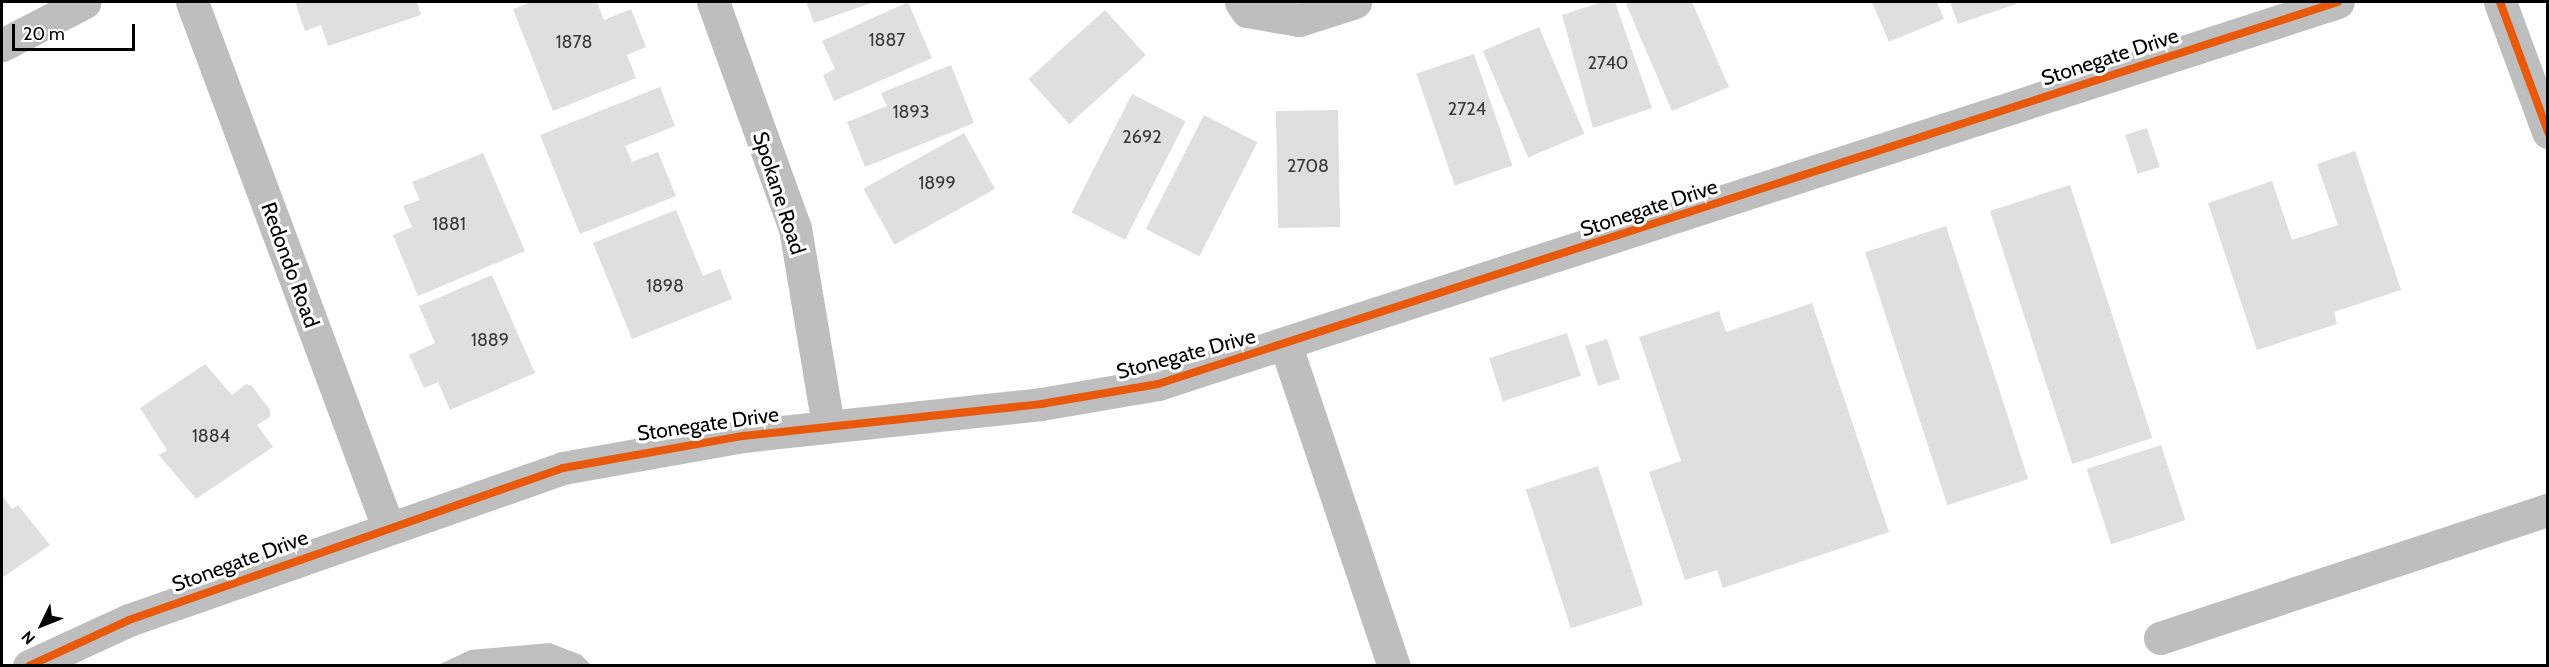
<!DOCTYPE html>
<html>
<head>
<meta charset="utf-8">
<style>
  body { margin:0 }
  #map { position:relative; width:2549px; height:667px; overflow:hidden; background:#fff; font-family:Cabin,sans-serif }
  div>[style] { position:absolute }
  .water>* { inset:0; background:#bfbfbf }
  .building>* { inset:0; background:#dfdfdf; transform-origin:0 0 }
  .minor>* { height:33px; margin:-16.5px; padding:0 16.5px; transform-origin:16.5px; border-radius:16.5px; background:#bebebe }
  .cycleway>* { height:8px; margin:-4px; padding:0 4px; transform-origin:4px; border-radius:4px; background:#e8590c }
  span { translate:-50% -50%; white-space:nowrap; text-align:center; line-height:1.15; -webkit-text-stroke:6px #fff; paint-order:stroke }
  .number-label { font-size:18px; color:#383838 }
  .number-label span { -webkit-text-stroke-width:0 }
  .street-label { font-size:21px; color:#000 }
  .frame { position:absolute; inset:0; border:3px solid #000; pointer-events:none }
  .north { position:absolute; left:12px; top:595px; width:60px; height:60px; -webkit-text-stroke:4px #fff; paint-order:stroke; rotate:227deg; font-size:16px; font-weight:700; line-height:24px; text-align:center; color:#000 }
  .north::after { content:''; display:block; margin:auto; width:21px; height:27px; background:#000; clip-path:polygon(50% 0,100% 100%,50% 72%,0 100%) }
  .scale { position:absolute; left:12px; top:24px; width:123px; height:27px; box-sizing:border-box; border:3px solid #000; border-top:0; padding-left:8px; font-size:18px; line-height:21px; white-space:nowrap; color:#000; -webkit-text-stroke:4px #fff; paint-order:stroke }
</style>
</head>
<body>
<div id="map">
  <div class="water">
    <i style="clip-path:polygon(550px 643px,581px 655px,591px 665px,438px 665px,470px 650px)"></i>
  </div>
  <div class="building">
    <i style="clip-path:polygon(295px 2px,417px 2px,421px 15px,328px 46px,321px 25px,305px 31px)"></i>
    <i style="clip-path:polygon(531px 2px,597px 2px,604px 20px,631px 9px,646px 47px,627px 55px,636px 78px,553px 111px,513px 9px)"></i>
    <i style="clip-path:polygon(806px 2px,874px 2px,814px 23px)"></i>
    <i style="clip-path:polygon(908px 2px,932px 58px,834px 101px,823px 75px,835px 69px,822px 41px)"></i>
    <i style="clip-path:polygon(1602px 2px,1615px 2px,1652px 108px,1593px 128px,1562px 15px)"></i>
    <i style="clip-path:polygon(1631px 2px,1692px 2px,1729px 87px,1672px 111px,1626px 4px)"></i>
    <i style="clip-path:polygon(1872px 2px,1937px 2px,1944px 19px,1889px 42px)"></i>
    <i style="clip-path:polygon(1950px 2px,2016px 2px,2016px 4px,1958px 24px)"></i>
    <i style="left:1105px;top:10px;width:61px;height:103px;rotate:48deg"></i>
    <i style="left:1539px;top:27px;width:116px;height:61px;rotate:67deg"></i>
    <i style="left:1474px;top:54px;width:118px;height:61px;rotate:71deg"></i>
    <i style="clip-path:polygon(951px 65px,974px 123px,865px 167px,847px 122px,887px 106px,881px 93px)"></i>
    <i style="clip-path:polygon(660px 87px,675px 126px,625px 146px,632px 162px,658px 152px,676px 196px,580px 234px,540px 135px)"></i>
    <i style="left:1132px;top:94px;width:60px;height:133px;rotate:27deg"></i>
    <i style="left:1338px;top:110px;width:117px;height:62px;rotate:89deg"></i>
    <i style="left:1204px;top:115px;width:60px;height:128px;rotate:27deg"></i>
    <i style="left:2147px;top:128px;width:41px;height:23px;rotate:72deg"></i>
    <i style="left:964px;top:133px;width:64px;height:115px;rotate:61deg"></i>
    <i style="clip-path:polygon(2355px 151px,2401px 290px,2334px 312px,2337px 324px,2257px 350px,2208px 203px,2272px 181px,2292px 240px,2338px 225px,2317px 164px)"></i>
    <i style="clip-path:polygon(483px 153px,525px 251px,418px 296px,393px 235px,412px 227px,403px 206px,420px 200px,412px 182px)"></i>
    <i style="left:2070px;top:185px;width:266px;height:84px;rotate:72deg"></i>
    <i style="clip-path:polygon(676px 210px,703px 276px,720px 269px,732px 299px,632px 339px,593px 243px)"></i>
    <i style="left:1946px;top:226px;width:266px;height:85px;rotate:72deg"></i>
    <i style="clip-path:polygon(492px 275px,535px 373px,450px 410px,438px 382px,424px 388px,409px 355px,435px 343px,419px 306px)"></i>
    <i style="clip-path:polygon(1812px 303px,1889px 532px,1723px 588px,1717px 570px,1685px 580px,1649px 472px,1681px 461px,1639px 337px,1719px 311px,1726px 332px)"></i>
    <i style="left:1567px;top:333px;width:45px;height:82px;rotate:72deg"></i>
    <i style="left:1607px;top:339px;width:42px;height:23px;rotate:72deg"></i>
    <i style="clip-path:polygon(205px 364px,232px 395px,246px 384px,252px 386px,270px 410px,270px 417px,257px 425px,273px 447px,196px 499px,159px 455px,167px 450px,140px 408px)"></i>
    <i style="left:2161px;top:445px;width:79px;height:78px;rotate:72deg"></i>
    <i style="left:1598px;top:466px;width:146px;height:76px;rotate:72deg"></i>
    <i style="clip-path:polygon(2px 495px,12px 509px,18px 505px,50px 545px,2px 578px)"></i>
  </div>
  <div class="minor">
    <i style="left:192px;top:2px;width:560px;rotate:69.53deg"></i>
    <i style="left:713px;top:2px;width:240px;rotate:70.1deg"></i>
    <i style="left:795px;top:228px;width:201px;rotate:80.5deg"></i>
    <i style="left:1241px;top:2px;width:11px;rotate:56deg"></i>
    <i style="left:1247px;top:11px;width:53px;rotate:9.8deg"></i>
    <i style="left:1299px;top:20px;width:59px;rotate:-17.8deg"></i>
    <i style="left:2500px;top:2px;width:139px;rotate:69.7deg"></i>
    <i style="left:2px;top:45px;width:93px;rotate:-27.4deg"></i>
    <i style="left:1286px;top:346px;width:338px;rotate:71.4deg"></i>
    <i style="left:2160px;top:638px;width:409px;rotate:-18.3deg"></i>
    <i style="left:29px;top:666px;width:110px;rotate:-24.7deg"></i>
    <i style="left:129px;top:620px;width:460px;rotate:-19.3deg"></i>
    <i style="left:563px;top:468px;width:183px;rotate:-10.1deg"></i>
    <i style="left:743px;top:436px;width:300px;rotate:-6.1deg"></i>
    <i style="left:1041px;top:404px;width:119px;rotate:-9.7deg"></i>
    <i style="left:1158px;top:384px;width:1240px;rotate:-17.94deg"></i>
  </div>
  <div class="cycleway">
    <i style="left:2500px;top:2px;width:139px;rotate:69.7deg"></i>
    <i style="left:29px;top:666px;width:110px;rotate:-24.7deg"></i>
    <i style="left:129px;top:620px;width:460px;rotate:-19.3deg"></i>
    <i style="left:563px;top:468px;width:183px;rotate:-10.1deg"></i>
    <i style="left:743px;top:436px;width:300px;rotate:-6.1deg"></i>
    <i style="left:1041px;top:404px;width:119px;rotate:-9.7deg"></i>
    <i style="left:1158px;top:384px;width:1240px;rotate:-17.94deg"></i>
  </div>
  <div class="number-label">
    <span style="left:887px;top:40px">1887</span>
    <span style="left:574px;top:42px">1878</span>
    <span style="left:1608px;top:63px">2740</span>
    <span style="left:1467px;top:109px">2724</span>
    <span style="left:911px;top:112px">1893</span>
    <span style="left:1142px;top:137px">2692</span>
    <span style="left:1308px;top:166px">2708</span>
    <span style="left:937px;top:183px">1899</span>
    <span style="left:449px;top:224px">1881</span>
    <span style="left:665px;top:286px">1898</span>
    <span style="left:490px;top:340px">1889</span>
    <span style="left:211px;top:436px">1884</span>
  </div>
  <div class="street-label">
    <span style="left:2110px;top:57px;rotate:-18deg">Stonegate Drive</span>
    <span style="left:779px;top:193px;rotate:72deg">Spokane Road</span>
    <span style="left:1649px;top:208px;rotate:-18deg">Stonegate Drive</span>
    <span style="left:290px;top:265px;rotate:70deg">Redondo Road</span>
    <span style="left:1186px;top:354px;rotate:-15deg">Stonegate Drive</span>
    <span style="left:708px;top:424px;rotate:-8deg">Stonegate Drive</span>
    <span style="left:240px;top:561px;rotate:-20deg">Stonegate Drive</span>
  </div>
  <div class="frame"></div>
  <div class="north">N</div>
  <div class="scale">20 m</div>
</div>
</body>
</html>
